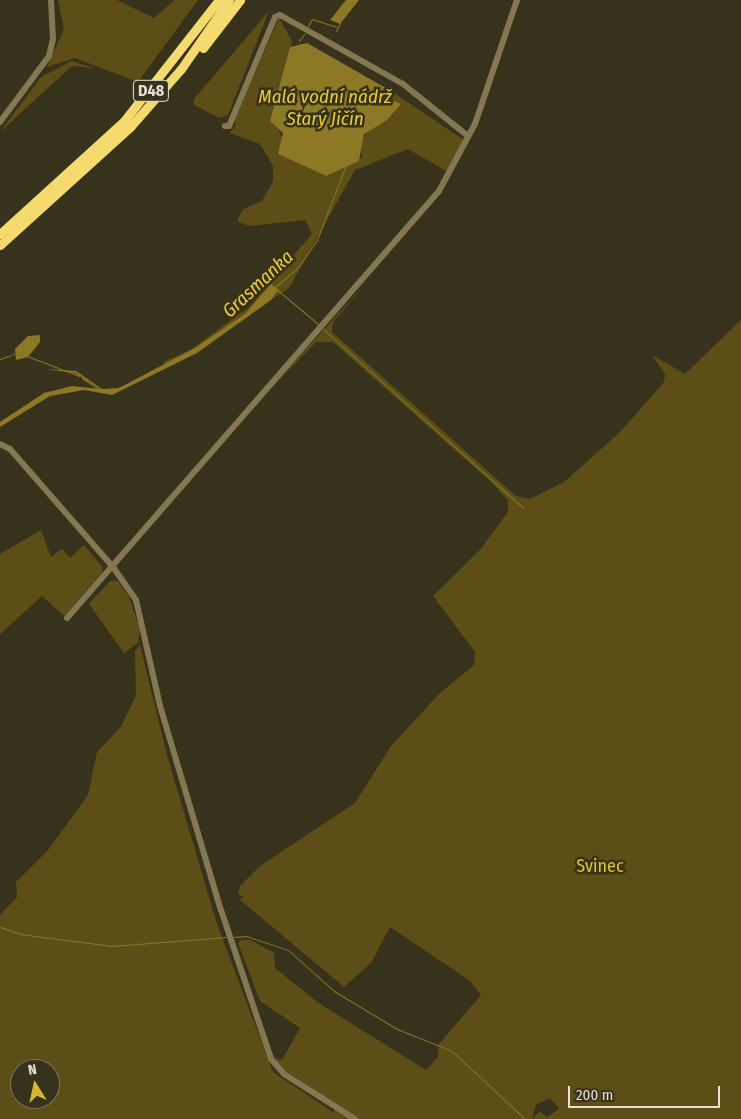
<!DOCTYPE html>
<html>
<head>
<meta charset="utf-8">
<style>
  body { margin:0 }
  #map { position:relative; width:741px; height:1119px; overflow:hidden; background:#37321c; font-family:"Fira Sans Condensed",sans-serif }
  div>[style] { position:absolute }
  .green>* { inset:0; background:#5c4e16 }
  .water>* { inset:0; background:#8d7825 }
  .stream>* { height:1px; margin:-0.5px; padding:0 0.5px; transform-origin:0.5px; border-radius:0.5px; background:#8d7825 }
  .minor>* { height:6px; margin:-3px; padding:0 3px; transform-origin:3px; border-radius:3px; background:#837851 }
  .highway>* { height:9px; margin:-4.5px; padding:0 4.5px; transform-origin:4.5px; border-radius:4.5px; background:#f5da70 }
  span { translate:-50% -50%; white-space:nowrap; text-align:center; line-height:1.15; -webkit-text-stroke:5px #37321c; paint-order:stroke }
  .shield-label span { padding:1px 4px; background:#37321c; border:1px solid; border-radius:4px; -webkit-text-stroke-width:0 }
  .shield-label { font-size:16px; color:#e5e1d4; font-weight:700 }
  .park-label { font-size:18px; color:#e4c228 }
  .water-label { font-size:19px; color:#edca36; font-style:italic }
  .north { position:absolute; left:10px; top:1059px; width:50px; height:50px; box-sizing:border-box; background:#37321c; border:1px solid #7d7866; border-radius:50%; rotate:350deg; font-size:14px; font-weight:700; line-height:20px; text-align:center; color:#e5e1d4 }
  .north::after { content:''; display:block; margin:auto; width:18px; height:22px; background:#d4b635; clip-path:polygon(50% 0,100% 100%,50% 72%,0 100%) }
  .scale { position:absolute; left:568px; top:1086px; width:152px; height:22px; box-sizing:border-box; border:2px solid #e5e1d4; border-top:0; padding-left:6px; font-size:15px; line-height:18px; white-space:nowrap; color:#e5e1d4; -webkit-text-stroke:4px #37321c; paint-order:stroke }
</style>
</head>
<body>
<div id="map">
  <div class="green">
    <i style="clip-path:polygon(58px 0,117px 0,154px 18px,175px 0,198px 0,138px 82px,75px 58px,47px 67px,64px 29px)"></i>
    <i style="clip-path:polygon(269px 11px,228px 115px,219px 118px,194px 105px,194px 99px)"></i>
    <i style="clip-path:polygon(279px 18px,292px 41px,275px 104px,276px 124px,284px 142px,278px 154px,326px 176px,350px 165px,362px 157px,361px 143px,369px 128px,386px 122px,391px 91px,464px 140px,446px 171px,408px 149px,355px 170px,289px 288px,167px 368px,163px 362px,190px 350px,249px 307px,312px 234px,305px 220px,249px 226px,237px 221px,243px 209px,262px 201px,273px 181px,273px 166px,260px 144px,229px 133px,236px 125px,234px 121px)"></i>
    <i style="clip-path:polygon(71px 61px,94px 68px,72px 66px,0 132px,41px 77px)"></i>
    <i style="clip-path:polygon(evenodd,369px 280px,333px 322px,332px 332px,516px 496px,530px 499px,564px 482px,620px 432px,664px 382px,665px 374px,652px 355px,685px 374px,741px 320px,741px 1119px,533px 1119px,539px 1111px,547px 1117px,559px 1109px,550px 1098px,536px 1105px,532px 1119px,0 1119px,0 915px,17px 897px,16px 882px,48px 850px,88px 795px,97px 752px,121px 727px,136px 695px,135px 651px,140px 645px,167px 755px,217px 924px,273px 1072px,333px 1112px,338px 1106px,283px 1069px,274px 1058px,282px 1060px,300px 1028px,260px 1001px,238px 943px,241px 940px,251px 940px,274px 953px,275px 968px,317px 1002px,426px 1070px,438px 1057px,439px 1044px,481px 995px,469px 980px,390px 927px,371px 963px,344px 987px,239px 899px,244px 898px,238px 893px,240px 886px,260px 866px,355px 803px,391px 746px,440px 693px,474px 665px,475px 652px,433px 596px,480px 550px,508px 512px,508px 500px,490px 481px,333px 342px,316px 342px,267px 392px,369px 280px,20px 1069px,50px 1069px,50px 1099px,20px 1099px,20px 1069px)"></i>
    <i style="clip-path:polygon(41px 530px,51px 557px,62px 549px,70px 558px,84px 545px,103px 568px,101px 574px,64px 616px,42px 596px,0 634px,0 554px)"></i>
    <i style="clip-path:polygon(110px 581px,118px 581px,129px 597px,140px 629px,138px 643px,124px 653px,89px 604px)"></i>
  </div>
  <div class="water">
    <i style="clip-path:polygon(346px 0,359px 0,340px 24px,330px 20px)"></i>
    <i style="clip-path:polygon(307px 43px,391px 91px,391px 99px,401px 104px,386px 121px,364px 134px,359px 161px,326px 176px,278px 154px,283px 133px,270px 121px,290px 47px)"></i>
    <i style="clip-path:polygon(271px 284px,278px 290px,271px 300px,197px 353px,112px 395px,84px 390px,50px 396px,0 427px,0 422px,44px 393px,72px 386px,100px 389px,75px 373px,45px 369px,76px 371px,102px 389px,119px 388px,195px 348px,245px 314px)"></i>
    <i style="clip-path:polygon(40px 335px,40px 342px,28px 357px,16px 360px,15px 349px,28px 336px)"></i>
  </div>
  <div class="stream">
    <i style="left:308px;top:26px;width:8px;rotate:-60deg"></i>
    <i style="left:312px;top:19px;width:26px;rotate:18deg"></i>
    <i style="left:336px;top:31px;width:9px;rotate:-63deg"></i>
    <i style="left:299px;top:41px;width:9px;rotate:-54deg"></i>
    <i style="left:274px;top:288px;width:33px;rotate:-41deg"></i>
    <i style="left:299px;top:266px;width:32px;rotate:-55deg"></i>
    <i style="left:317px;top:240px;width:80px;rotate:-68.9deg"></i>
    <i style="left:275px;top:288px;width:56px;rotate:39.9deg"></i>
    <i style="left:323px;top:329px;width:268px;rotate:41.8deg"></i>
    <i style="left:27px;top:356px;width:56px;rotate:21deg"></i>
    <i style="left:0;top:359px;width:15px;rotate:-20deg"></i>
    <i style="left:82px;top:378px;width:22px;rotate:34deg"></i>
    <i style="left:0;top:927px;width:21px;rotate:19deg"></i>
    <i style="left:20px;top:934px;width:93px;rotate:7.4deg"></i>
    <i style="left:112px;top:946px;width:115px;rotate:-4.5deg"></i>
    <i style="left:234px;top:937px;width:12px;rotate:-5deg"></i>
    <i style="left:246px;top:936px;width:44px;rotate:18.4deg"></i>
    <i style="left:288px;top:950px;width:62px;rotate:41.7deg"></i>
    <i style="left:334px;top:991px;width:74px;rotate:31.1deg"></i>
    <i style="left:397px;top:1029px;width:59px;rotate:21.8deg"></i>
    <i style="left:452px;top:1051px;width:100px;rotate:43deg"></i>
  </div>
  <div class="minor">
    <i style="left:0;top:122px;width:82px;rotate:-53.4deg"></i>
    <i style="left:49px;top:56px;width:17px;rotate:-77deg"></i>
    <i style="left:53px;top:39px;width:39px;rotate:-93deg"></i>
    <i style="left:225px;top:126px;width:4px"></i>
    <i style="left:229px;top:126px;width:118px;rotate:-67.1deg"></i>
    <i style="left:275px;top:17px;width:5px;rotate:-22deg"></i>
    <i style="left:280px;top:15px;width:141px;rotate:29.3deg"></i>
    <i style="left:403px;top:84px;width:83px;rotate:38.7deg"></i>
    <i style="left:0;top:444px;width:11px;rotate:27deg"></i>
    <i style="left:10px;top:449px;width:157px;rotate:48.9deg"></i>
    <i style="left:113px;top:567px;width:40px;rotate:55.1deg"></i>
    <i style="left:136px;top:600px;width:109px;rotate:77.2deg"></i>
    <i style="left:160px;top:706px;width:213px;rotate:73.4deg"></i>
    <i style="left:221px;top:910px;width:157px;rotate:71.4deg"></i>
    <i style="left:271px;top:1059px;width:20px;rotate:49deg"></i>
    <i style="left:284px;top:1074px;width:84px;rotate:32.4deg"></i>
    <i style="left:67px;top:618px;width:566px;rotate:-48.94deg"></i>
    <i style="left:439px;top:191px;width:76px;rotate:-61.8deg"></i>
    <i style="left:475px;top:124px;width:131px;rotate:-71.3deg"></i>
  </div>
  <div class="highway">
    <i style="left:203px;top:48px;width:61px;rotate:-52.4deg"></i>
    <i style="left:0;top:234px;width:168px;rotate:-42.3deg"></i>
    <i style="left:124px;top:121px;width:154px;rotate:-51.9deg"></i>
    <i style="left:0;top:245px;width:176px;rotate:-42.2deg"></i>
    <i style="left:130px;top:127px;width:77px;rotate:-48.7deg"></i>
    <i style="left:181px;top:69px;width:84px;rotate:-55.2deg"></i>
  </div>
  <div class="shield-label">
    <span style="left:151px;top:91px">D48</span>
  </div>
  <div class="park-label">
    <span style="left:600px;top:866px">Svinec</span>
  </div>
  <div class="water-label">
    <span style="left:325px;top:108px">Malá vodní nádrž<br>Starý Jičín</span>
    <span style="left:258px;top:284px;rotate:-43deg">Grasmanka</span>
  </div>
  <div class="north">N</div>
  <div class="scale">200 m</div>
</div>
</body>
</html>
